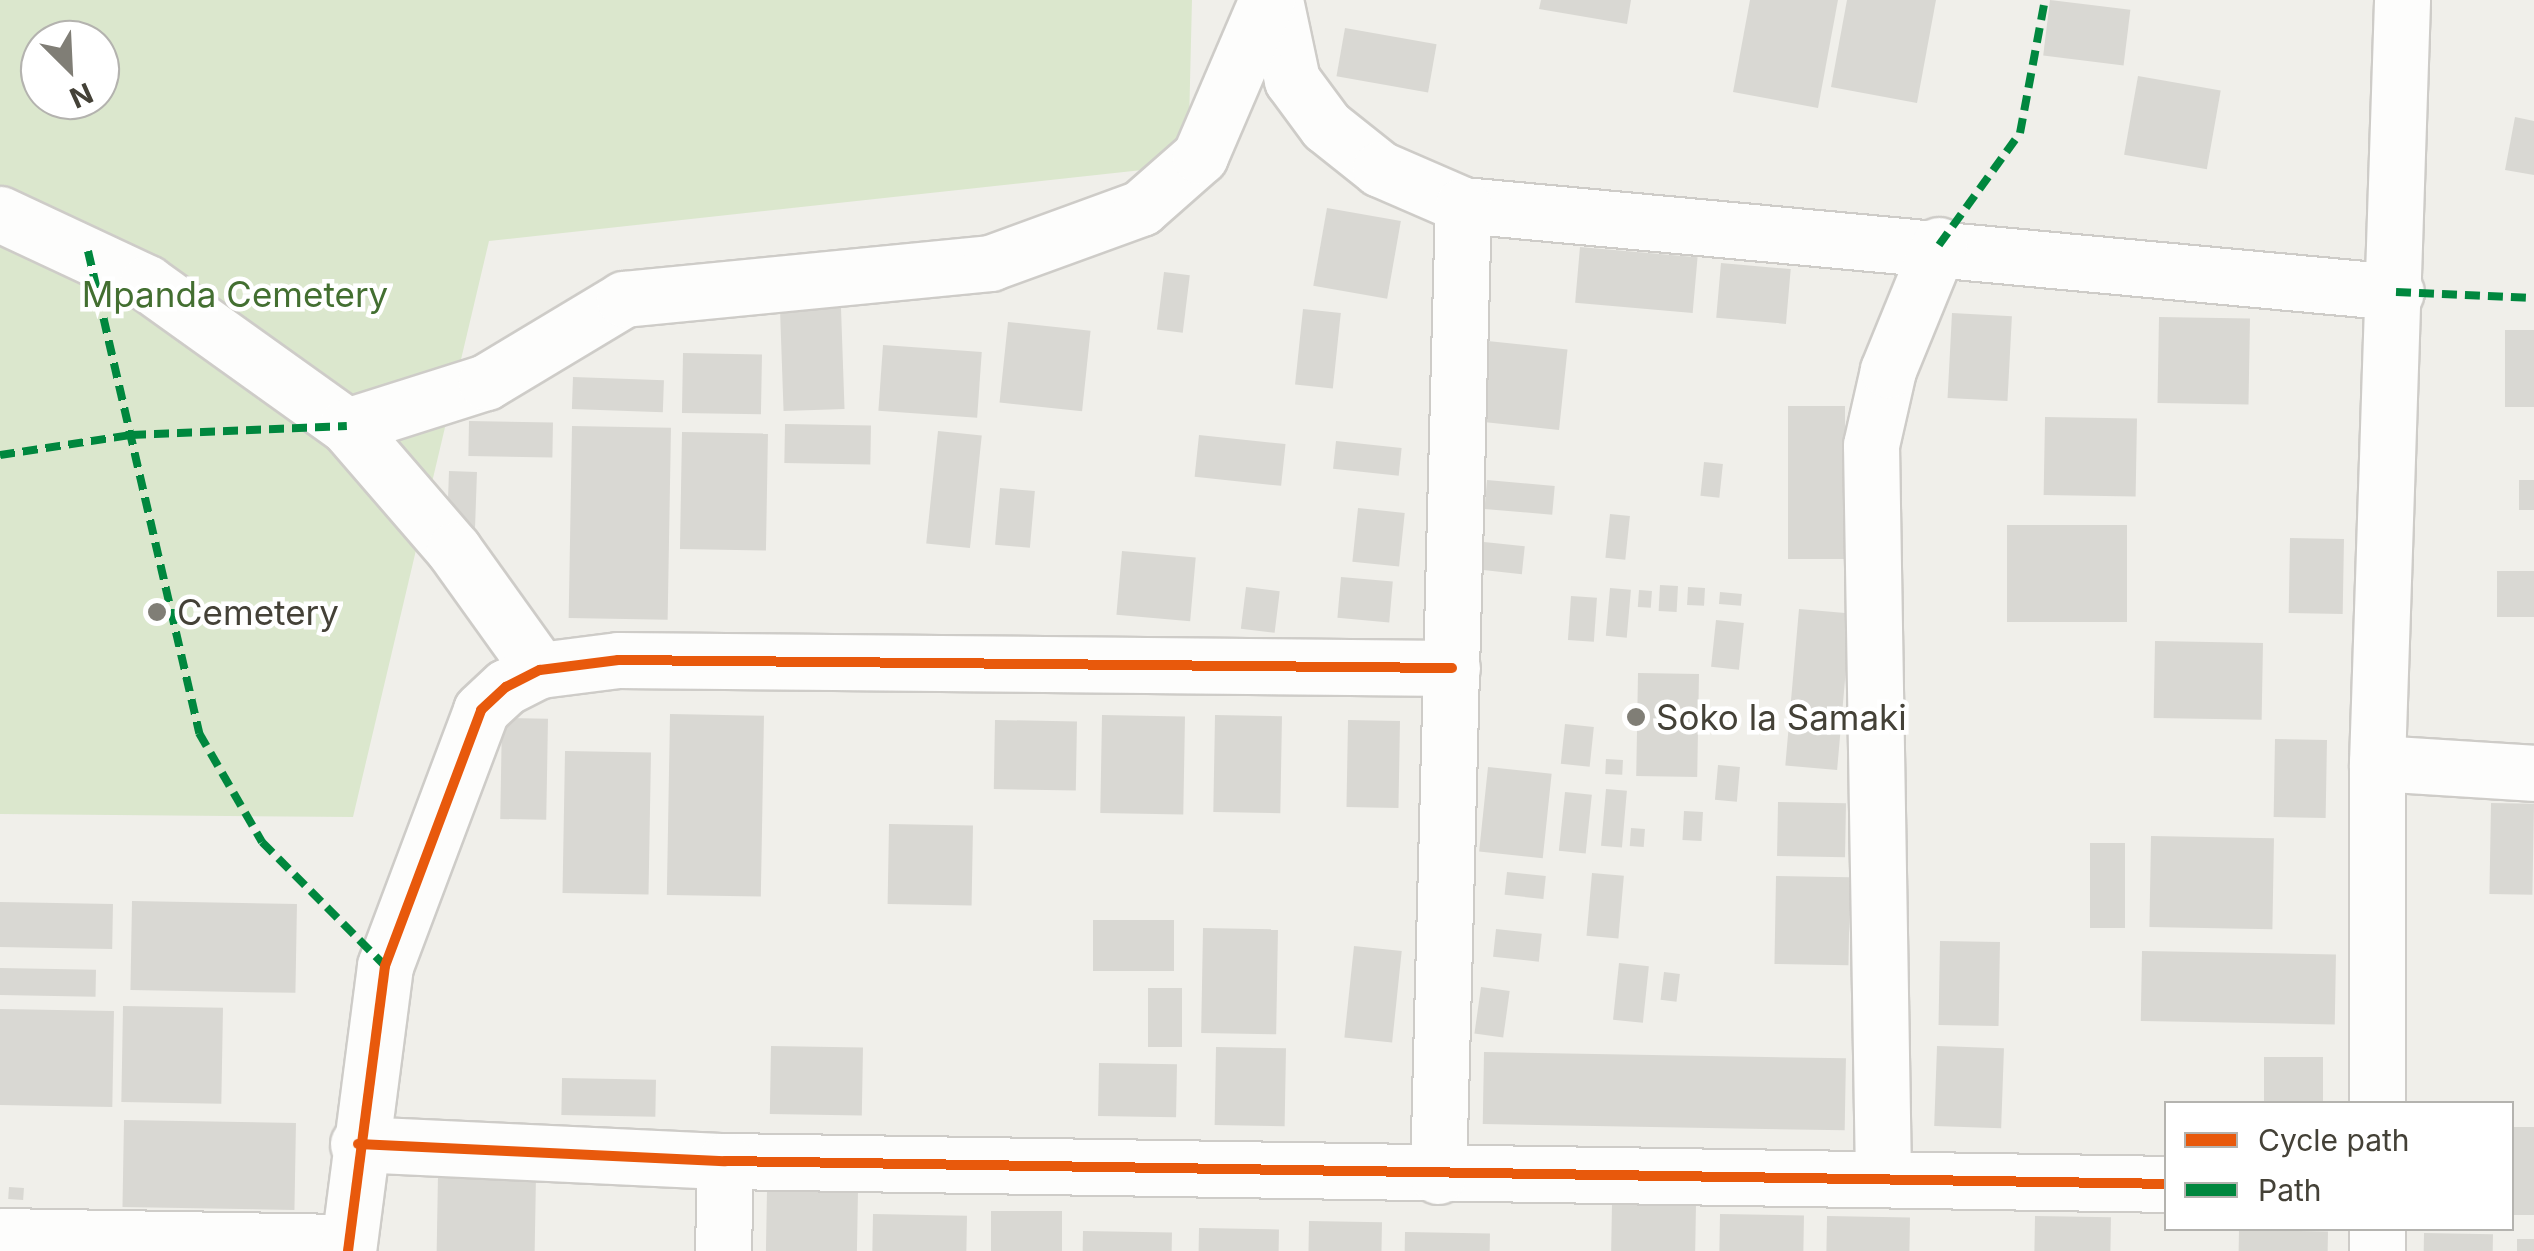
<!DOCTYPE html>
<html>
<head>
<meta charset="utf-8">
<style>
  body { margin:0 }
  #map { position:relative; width:2534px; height:1251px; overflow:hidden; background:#f0efea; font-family:Inter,sans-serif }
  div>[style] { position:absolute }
  .green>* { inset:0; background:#dbe7cd }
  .building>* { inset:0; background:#d9d8d3; transform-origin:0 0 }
  .roads { filter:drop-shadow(2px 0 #ceccc8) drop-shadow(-2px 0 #ceccc8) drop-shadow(0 2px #ceccc8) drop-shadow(0 -2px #ceccc8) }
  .minor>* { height:55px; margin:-27.5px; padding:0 27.5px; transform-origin:27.5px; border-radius:27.5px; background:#fdfdfc }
  .quiet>* { height:8px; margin-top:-4px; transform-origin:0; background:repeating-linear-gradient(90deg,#00873e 0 15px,transparent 0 23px) }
  .cycleway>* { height:10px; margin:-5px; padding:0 5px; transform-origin:5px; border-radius:5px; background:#e8590c }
  .dots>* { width:28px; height:28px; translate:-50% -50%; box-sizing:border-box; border:5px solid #fff; border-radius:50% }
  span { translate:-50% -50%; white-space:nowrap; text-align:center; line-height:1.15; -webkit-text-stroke:9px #fff; paint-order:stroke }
  .park-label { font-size:35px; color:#436f31 }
  .poi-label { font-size:35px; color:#444137 }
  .left { translate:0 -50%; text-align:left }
  .legend { position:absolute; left:2164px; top:1101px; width:350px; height:130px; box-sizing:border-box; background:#fff; border:2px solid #b4b3af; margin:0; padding:12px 18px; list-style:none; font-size:30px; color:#444137 }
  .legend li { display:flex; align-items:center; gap:20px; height:50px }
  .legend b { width:50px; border:2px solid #b4b3af }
  .north { position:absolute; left:20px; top:20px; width:100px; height:100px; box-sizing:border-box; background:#fff; border:2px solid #b4b3af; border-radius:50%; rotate:156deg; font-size:28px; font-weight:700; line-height:40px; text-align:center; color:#444137 }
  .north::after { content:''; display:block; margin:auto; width:35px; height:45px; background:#807e76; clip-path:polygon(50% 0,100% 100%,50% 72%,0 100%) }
</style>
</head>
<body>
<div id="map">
  <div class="green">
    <i style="clip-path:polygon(evenodd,0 0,1192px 0,1188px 165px,489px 241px,353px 817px,0 814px,0 0,40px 40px,100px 40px,100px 100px,40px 100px,40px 40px)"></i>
  </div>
  <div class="building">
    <i style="clip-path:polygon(1541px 0,1631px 0,1627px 24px,1539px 9px)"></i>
    <i style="clip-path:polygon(1750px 0,1838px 0,1818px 108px,1733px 92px)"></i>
    <i style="clip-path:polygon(1847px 0,1936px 0,1917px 103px,1831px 87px)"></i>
    <i style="left:2050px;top:0;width:81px;height:56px;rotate:7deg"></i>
    <i style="left:1345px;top:28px;width:93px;height:49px;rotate:10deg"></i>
    <i style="left:2138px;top:76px;width:84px;height:80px;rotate:10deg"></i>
    <i style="clip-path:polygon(2515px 117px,2534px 121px,2534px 175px,2505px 170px)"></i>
    <i style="left:1327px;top:208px;width:75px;height:79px;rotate:10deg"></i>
    <i style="left:1580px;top:247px;width:118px;height:56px;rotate:5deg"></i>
    <i style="left:1721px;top:263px;width:70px;height:55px;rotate:5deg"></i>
    <i style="left:1164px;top:272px;width:26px;height:58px;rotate:7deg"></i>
    <i style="left:841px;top:308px;width:101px;height:61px;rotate:88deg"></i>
    <i style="left:1303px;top:309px;width:38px;height:76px;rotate:6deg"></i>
    <i style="left:1952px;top:313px;width:60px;height:85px;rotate:3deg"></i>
    <i style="left:2159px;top:317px;width:91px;height:86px;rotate:1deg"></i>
    <i style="left:1008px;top:322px;width:83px;height:81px;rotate:6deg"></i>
    <i style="left:2505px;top:330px;width:29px;height:77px"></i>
    <i style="left:1478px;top:340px;width:90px;height:81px;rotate:6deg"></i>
    <i style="left:883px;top:345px;width:99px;height:66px;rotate:4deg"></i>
    <i style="left:683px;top:353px;width:79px;height:60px;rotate:1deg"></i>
    <i style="left:573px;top:377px;width:91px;height:32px;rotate:2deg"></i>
    <i style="left:1788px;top:406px;width:57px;height:153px"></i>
    <i style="left:2045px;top:417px;width:92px;height:78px;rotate:1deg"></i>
    <i style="left:469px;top:421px;width:84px;height:35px;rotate:1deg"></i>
    <i style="left:785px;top:424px;width:86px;height:39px;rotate:1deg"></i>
    <i style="left:572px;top:426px;width:99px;height:192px;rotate:1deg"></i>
    <i style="left:938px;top:431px;width:44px;height:113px;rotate:6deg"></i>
    <i style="left:682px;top:432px;width:86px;height:117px;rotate:1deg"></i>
    <i style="left:1199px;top:435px;width:87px;height:42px;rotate:6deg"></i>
    <i style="left:1336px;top:441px;width:66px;height:28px;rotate:6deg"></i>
    <i style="left:1704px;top:462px;width:19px;height:34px;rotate:6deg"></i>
    <i style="left:449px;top:471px;width:28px;height:61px;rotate:2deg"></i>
    <i style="left:1487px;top:480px;width:68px;height:29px;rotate:5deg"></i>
    <i style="left:2519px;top:480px;width:15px;height:30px"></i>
    <i style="left:1000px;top:488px;width:35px;height:57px;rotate:5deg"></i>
    <i style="left:1358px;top:508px;width:47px;height:54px;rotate:6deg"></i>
    <i style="left:1610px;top:514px;width:20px;height:44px;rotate:6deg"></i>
    <i style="left:2007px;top:525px;width:120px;height:97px"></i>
    <i style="left:2290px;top:538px;width:54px;height:75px;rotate:1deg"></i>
    <i style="left:1484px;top:542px;width:41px;height:28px;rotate:6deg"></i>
    <i style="left:1122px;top:551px;width:74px;height:64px;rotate:5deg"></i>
    <i style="left:2497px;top:571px;width:37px;height:46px"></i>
    <i style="left:1341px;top:577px;width:52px;height:41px;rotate:5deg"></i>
    <i style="left:1660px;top:585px;width:18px;height:26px;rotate:3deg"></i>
    <i style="left:1246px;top:587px;width:34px;height:42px;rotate:7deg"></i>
    <i style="left:1688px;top:587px;width:17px;height:18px;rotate:3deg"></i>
    <i style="left:1610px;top:588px;width:21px;height:48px;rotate:5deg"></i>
    <i style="left:1639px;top:590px;width:13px;height:17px;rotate:4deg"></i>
    <i style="left:1720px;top:592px;width:22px;height:12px;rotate:5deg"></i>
    <i style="left:1571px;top:596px;width:26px;height:44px;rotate:4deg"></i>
    <i style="left:1799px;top:609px;width:52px;height:157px;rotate:5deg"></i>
    <i style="left:1716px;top:620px;width:28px;height:47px;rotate:6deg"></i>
    <i style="left:2155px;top:641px;width:108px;height:77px;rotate:1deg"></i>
    <i style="left:1638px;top:673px;width:61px;height:103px;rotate:1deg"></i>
    <i style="left:670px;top:714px;width:94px;height:181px;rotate:1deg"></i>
    <i style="left:1102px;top:715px;width:83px;height:98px;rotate:1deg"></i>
    <i style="left:1215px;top:715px;width:67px;height:97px;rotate:1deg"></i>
    <i style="left:502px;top:718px;width:46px;height:101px;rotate:1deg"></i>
    <i style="left:995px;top:720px;width:82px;height:69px;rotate:1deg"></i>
    <i style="left:1348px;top:720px;width:52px;height:87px;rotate:1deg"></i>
    <i style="left:1565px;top:724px;width:29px;height:40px;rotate:6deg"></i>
    <i style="left:2275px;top:739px;width:52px;height:78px;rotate:1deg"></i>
    <i style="left:565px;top:751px;width:86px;height:142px;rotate:1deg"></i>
    <i style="left:1606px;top:759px;width:17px;height:15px;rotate:3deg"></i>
    <i style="left:1718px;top:765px;width:22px;height:35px;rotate:5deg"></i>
    <i style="left:1488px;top:767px;width:64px;height:85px;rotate:6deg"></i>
    <i style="left:1606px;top:789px;width:21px;height:57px;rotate:5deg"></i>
    <i style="left:1565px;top:792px;width:27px;height:59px;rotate:6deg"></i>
    <i style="left:1778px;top:802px;width:68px;height:54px;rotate:1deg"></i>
    <i style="left:2491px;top:803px;width:43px;height:91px;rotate:1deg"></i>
    <i style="left:1684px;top:811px;width:19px;height:29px;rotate:3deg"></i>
    <i style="left:889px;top:824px;width:84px;height:80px;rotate:1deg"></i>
    <i style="left:1631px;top:828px;width:14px;height:18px;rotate:4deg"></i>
    <i style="left:2151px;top:836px;width:123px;height:91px;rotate:1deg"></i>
    <i style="left:2090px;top:843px;width:35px;height:85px"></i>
    <i style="left:1507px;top:872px;width:39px;height:23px;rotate:6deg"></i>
    <i style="left:1592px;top:873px;width:32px;height:63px;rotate:5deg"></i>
    <i style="left:1776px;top:876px;width:74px;height:88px;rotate:1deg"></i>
    <i style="left:132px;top:901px;width:165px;height:89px;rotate:1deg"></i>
    <i style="left:0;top:902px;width:113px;height:45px;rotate:1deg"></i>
    <i style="left:1093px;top:920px;width:81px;height:51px"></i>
    <i style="left:1203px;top:928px;width:75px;height:105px;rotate:1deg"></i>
    <i style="left:1496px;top:929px;width:46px;height:28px;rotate:6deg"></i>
    <i style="left:1940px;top:941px;width:60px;height:84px;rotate:1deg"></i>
    <i style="left:1354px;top:946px;width:48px;height:92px;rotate:6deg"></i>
    <i style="left:2142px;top:951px;width:194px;height:70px;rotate:1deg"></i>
    <i style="left:1619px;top:963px;width:30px;height:57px;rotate:6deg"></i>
    <i style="left:0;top:968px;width:96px;height:27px;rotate:1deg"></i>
    <i style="left:1664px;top:972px;width:16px;height:28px;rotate:7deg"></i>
    <i style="left:1481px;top:987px;width:29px;height:47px;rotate:8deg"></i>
    <i style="left:1148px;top:988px;width:34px;height:59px"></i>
    <i style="left:123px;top:1006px;width:100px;height:96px;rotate:1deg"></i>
    <i style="left:0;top:1009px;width:114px;height:96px;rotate:1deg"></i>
    <i style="left:771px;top:1046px;width:92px;height:68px;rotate:1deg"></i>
    <i style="left:1937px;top:1046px;width:67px;height:80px;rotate:2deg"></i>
    <i style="left:1216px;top:1047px;width:70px;height:78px;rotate:1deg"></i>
    <i style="left:1484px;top:1052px;width:362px;height:72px;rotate:1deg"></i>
    <i style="left:2264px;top:1057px;width:59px;height:47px"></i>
    <i style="left:1099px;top:1063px;width:78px;height:53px;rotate:1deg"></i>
    <i style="left:562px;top:1078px;width:94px;height:37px;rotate:1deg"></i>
    <i style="left:124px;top:1120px;width:172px;height:87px;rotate:1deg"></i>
    <i style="left:2512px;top:1127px;width:22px;height:88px"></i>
    <i style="left:438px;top:1174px;width:98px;height:77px;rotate:1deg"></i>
    <i style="left:9px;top:1187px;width:15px;height:12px;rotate:4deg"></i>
    <i style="left:767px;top:1189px;width:91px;height:62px;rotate:1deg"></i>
    <i style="left:1612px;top:1203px;width:84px;height:48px;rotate:1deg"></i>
    <i style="left:991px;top:1211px;width:71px;height:40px"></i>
    <i style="left:873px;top:1214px;width:94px;height:37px;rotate:1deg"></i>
    <i style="left:1720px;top:1214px;width:84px;height:37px;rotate:1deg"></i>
    <i style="left:1827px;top:1216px;width:83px;height:35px;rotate:1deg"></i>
    <i style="left:2035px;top:1216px;width:76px;height:35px;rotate:1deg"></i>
    <i style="left:1309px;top:1221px;width:73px;height:30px;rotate:1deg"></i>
    <i style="left:1199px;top:1228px;width:80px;height:23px;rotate:1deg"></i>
    <i style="left:2239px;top:1230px;width:89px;height:21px;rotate:1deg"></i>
    <i style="left:1083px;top:1231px;width:89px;height:20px;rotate:1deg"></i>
    <i style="left:1405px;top:1232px;width:85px;height:19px;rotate:1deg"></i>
    <i style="left:2424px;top:1233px;width:69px;height:18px;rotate:1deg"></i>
    <i style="left:2517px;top:1239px;width:17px;height:12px"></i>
  </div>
  <div class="roads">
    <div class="minor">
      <i style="left:1275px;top:0;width:82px;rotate:78deg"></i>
      <i style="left:1292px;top:80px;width:57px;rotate:53.5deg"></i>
      <i style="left:1326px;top:126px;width:69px;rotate:38.5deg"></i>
      <i style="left:1380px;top:169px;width:90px;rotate:23.4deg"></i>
      <i style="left:1463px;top:205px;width:937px;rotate:5.33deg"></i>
      <i style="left:0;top:214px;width:162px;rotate:25.1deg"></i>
      <i style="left:147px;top:283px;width:246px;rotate:35.6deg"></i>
      <i style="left:347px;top:426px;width:164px;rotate:49.2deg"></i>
      <i style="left:454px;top:550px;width:148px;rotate:54.4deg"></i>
      <i style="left:347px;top:426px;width:146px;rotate:-17.6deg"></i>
      <i style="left:486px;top:382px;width:161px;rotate:-31deg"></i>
      <i style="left:624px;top:299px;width:368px;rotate:-5.6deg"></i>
      <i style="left:990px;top:263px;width:161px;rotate:-20deg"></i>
      <i style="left:1141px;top:208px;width:79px;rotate:-41.4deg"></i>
      <i style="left:1200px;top:156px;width:170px;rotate:-66.8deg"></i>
      <i style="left:2377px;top:763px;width:157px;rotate:3.6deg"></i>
      <i style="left:2377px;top:1104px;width:341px;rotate:-90deg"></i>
      <i style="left:2377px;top:763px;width:763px;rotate:-88.12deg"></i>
      <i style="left:358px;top:1144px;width:367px;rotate:2.7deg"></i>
      <i style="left:725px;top:1161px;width:1441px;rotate:0.91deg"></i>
      <i style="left:1438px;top:1176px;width:971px;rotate:-88.53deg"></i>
      <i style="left:1883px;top:1176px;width:731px;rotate:-90.94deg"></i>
      <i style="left:1871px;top:445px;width:77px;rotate:-77.2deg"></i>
      <i style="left:1888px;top:370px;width:135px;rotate:-67.8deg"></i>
      <i style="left:0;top:1236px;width:348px;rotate:1deg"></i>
      <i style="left:348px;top:1251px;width:287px;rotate:-82.6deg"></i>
      <i style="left:385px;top:966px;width:273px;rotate:-69.4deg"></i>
      <i style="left:481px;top:710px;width:34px;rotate:-43deg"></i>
      <i style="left:506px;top:687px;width:38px;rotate:-27deg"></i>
      <i style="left:540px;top:670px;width:79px;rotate:-7.3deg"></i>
      <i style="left:618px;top:660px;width:834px;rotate:0.55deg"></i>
      <i style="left:723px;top:1251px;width:90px;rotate:-88.7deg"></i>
      <i style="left:2377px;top:1251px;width:23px;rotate:-90deg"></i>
    </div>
  </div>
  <div class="quiet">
    <i style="left:1939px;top:245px;width:138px;rotate:-54.1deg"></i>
    <i style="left:2020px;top:133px;width:135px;rotate:-79.4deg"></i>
    <i style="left:88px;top:251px;width:495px;rotate:77deg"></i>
    <i style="left:199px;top:733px;width:126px;rotate:60deg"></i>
    <i style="left:262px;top:842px;width:175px;rotate:45.2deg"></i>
    <i style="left:2396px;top:292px;width:138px;rotate:2.5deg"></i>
    <i style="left:0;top:455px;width:133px;rotate:-8.7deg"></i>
    <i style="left:131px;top:435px;width:216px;rotate:-2.4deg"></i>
  </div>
  <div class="cycleway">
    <i style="left:358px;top:1144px;width:367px;rotate:2.7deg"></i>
    <i style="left:725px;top:1161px;width:1441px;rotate:0.91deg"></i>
    <i style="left:348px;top:1251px;width:287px;rotate:-82.6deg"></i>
    <i style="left:385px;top:966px;width:273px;rotate:-69.4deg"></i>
    <i style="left:481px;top:710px;width:34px;rotate:-43deg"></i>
    <i style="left:506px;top:687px;width:38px;rotate:-27deg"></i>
    <i style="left:540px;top:670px;width:79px;rotate:-7.3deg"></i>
    <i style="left:618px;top:660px;width:834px;rotate:0.55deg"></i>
  </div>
  <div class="dots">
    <i style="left:157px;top:612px;background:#807e76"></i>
    <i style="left:1636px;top:717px;background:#807e76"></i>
  </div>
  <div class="park-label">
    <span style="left:235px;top:294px">Mpanda Cemetery</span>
  </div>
  <div class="poi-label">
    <span class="left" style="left:177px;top:612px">Cemetery</span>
    <span class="left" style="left:1656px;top:717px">Soko la Samaki</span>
  </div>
  <ul class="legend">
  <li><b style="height:12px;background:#e8590c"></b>Cycle path</li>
  <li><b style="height:12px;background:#00873e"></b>Path</li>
  </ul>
  <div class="north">N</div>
</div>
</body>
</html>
